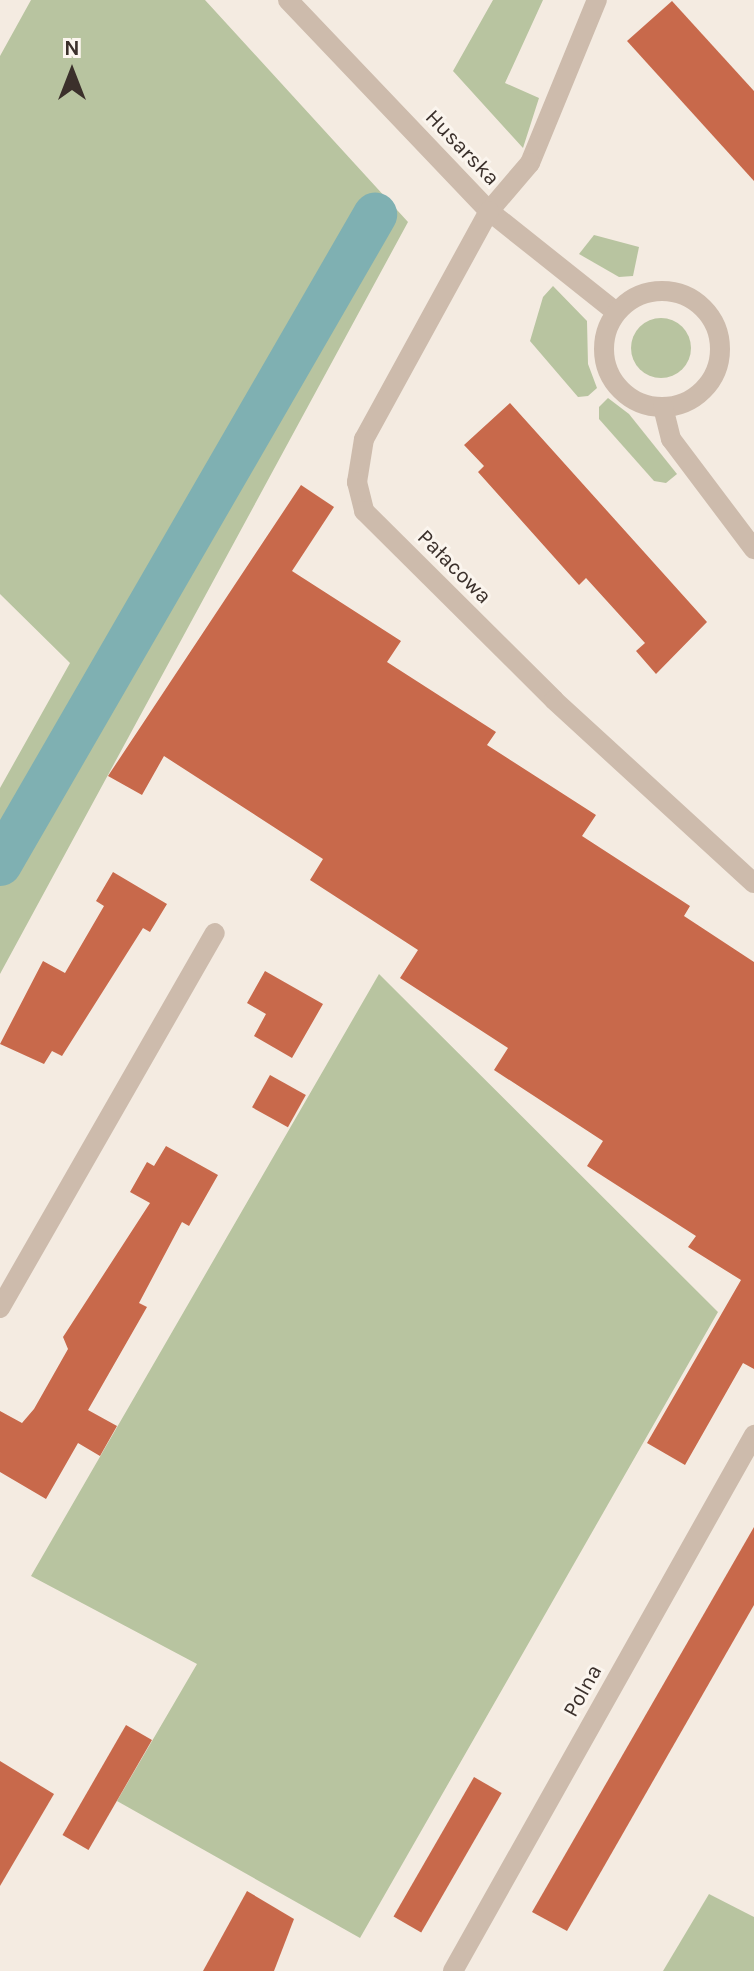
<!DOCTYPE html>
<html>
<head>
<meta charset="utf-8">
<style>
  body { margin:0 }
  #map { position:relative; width:754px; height:1971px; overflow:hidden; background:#f4ebe1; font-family:Karla,sans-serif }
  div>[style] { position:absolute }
  .green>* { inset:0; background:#b8c4a0 }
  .round { border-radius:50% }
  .canal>* { height:44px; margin:-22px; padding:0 22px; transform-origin:22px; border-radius:22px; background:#7fb0b2 }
  .building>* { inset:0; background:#c8694b; transform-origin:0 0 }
  .service>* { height:20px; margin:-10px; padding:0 10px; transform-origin:10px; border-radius:10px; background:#cdbbac }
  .service>.ring { margin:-10px; padding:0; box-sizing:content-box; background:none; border:20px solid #cdbbac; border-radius:50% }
  .minor>* { height:20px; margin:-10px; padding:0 10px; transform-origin:10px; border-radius:10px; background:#cdbbac }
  span { translate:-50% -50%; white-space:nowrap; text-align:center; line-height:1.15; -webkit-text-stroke:6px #fbf5ee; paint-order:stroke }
  .street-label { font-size:22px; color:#3b302b }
  .north { position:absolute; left:32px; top:32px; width:80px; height:80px; -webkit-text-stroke:6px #fbf5ee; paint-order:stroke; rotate:0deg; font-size:22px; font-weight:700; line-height:32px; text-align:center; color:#3b302b }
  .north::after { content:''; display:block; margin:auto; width:28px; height:36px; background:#3b302b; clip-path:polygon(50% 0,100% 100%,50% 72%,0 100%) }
</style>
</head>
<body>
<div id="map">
  <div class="green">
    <i style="clip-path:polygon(31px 0,205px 0,408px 222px,0 974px,0 788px,70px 663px,0 594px,0 56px)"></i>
    <i style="clip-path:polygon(493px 0,543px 0,505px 83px,539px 98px,523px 148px,453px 71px)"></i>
    <i style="clip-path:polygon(594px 235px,639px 247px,633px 276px,619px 277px,579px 254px)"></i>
    <i style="clip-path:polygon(553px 286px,587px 321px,588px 364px,597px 388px,588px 396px,578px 397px,530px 341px,543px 297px)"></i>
    <i class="round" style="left:631px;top:318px;width:60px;height:60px"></i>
    <i style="clip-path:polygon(608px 398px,629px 414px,677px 474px,666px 483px,654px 481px,599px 419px,599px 407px)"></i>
    <i style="clip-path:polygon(379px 974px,718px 1312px,360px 1938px,117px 1801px,197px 1664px,31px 1576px)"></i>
    <i style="clip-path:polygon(709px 1894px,754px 1917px,754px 1971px,663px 1971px)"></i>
  </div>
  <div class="canal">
    <i style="left:0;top:864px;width:750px;rotate:-59.98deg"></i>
  </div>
  <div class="building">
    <i style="clip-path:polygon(672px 1px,754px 91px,754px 181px,627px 41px)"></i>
    <i style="clip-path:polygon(510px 403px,707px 622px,656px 674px,636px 651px,645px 643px,586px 578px,579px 585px,478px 472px,484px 466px,464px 445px)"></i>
    <i style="clip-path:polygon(301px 485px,334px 507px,292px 571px,401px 641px,387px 662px,496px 732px,487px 745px,596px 815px,582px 836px,690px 906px,684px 916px,754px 962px,754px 1369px,743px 1363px,685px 1465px,647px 1443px,741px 1280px,688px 1247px,696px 1236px,587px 1166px,603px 1141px,494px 1070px,508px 1048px,400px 978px,418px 950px,310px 880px,323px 859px,164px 756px,142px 795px,108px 776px)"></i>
    <i style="clip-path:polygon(113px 872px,167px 904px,150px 932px,143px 928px,62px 1056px,52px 1051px,44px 1064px,0 1044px,43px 961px,65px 973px,104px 906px,96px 901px)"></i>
    <i style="clip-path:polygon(265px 971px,323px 1004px,292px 1058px,254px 1036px,266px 1014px,247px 1003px)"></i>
    <i style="left:270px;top:1075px;width:41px;height:37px;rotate:29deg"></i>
    <i style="clip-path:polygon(166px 1146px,218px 1175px,189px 1226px,182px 1222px,139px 1303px,147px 1307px,88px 1410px,117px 1426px,100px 1456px,78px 1443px,46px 1499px,0 1472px,0 1411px,22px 1423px,34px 1409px,68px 1349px,63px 1337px,150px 1203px,130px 1192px,147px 1162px,154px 1166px)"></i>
    <i style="clip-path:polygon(754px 1527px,754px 1605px,567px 1931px,532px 1912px)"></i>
    <i style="left:126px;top:1725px;width:30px;height:127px;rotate:30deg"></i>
    <i style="clip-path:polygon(0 1761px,54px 1794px,0 1886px)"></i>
    <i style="left:474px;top:1777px;width:32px;height:161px;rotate:30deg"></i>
    <i style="clip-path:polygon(247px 1891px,294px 1919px,274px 1971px,203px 1971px)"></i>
  </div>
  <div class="service">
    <i style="left:530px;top:163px;width:176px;rotate:-67.7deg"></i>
    <i style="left:489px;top:211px;width:162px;rotate:38.5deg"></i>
    <i class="ring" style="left:604px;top:291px;width:96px;height:96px"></i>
    <i style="left:663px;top:407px;width:33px;rotate:76deg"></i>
    <i style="left:671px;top:439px;width:138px;rotate:53deg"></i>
    <i style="left:0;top:1308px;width:432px;rotate:-60.2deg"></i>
  </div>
  <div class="minor">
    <i style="left:288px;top:0;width:291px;rotate:46.4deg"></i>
    <i style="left:530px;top:163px;width:63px;rotate:130.5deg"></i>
    <i style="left:489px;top:211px;width:260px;rotate:118.7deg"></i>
    <i style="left:364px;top:439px;width:44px;rotate:99.2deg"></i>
    <i style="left:357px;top:482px;width:30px;rotate:76deg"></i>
    <i style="left:364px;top:511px;width:268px;rotate:44.8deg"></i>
    <i style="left:554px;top:700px;width:271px;rotate:42.5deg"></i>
    <i style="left:453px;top:1971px;width:615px;rotate:-60.68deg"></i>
  </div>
  <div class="street-label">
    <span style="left:462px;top:148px;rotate:46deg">Husarska</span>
    <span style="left:454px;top:567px;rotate:45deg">Pałacowa</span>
    <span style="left:583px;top:1691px;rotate:-61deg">Polna</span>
  </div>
  <div class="north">N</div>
</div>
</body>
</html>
